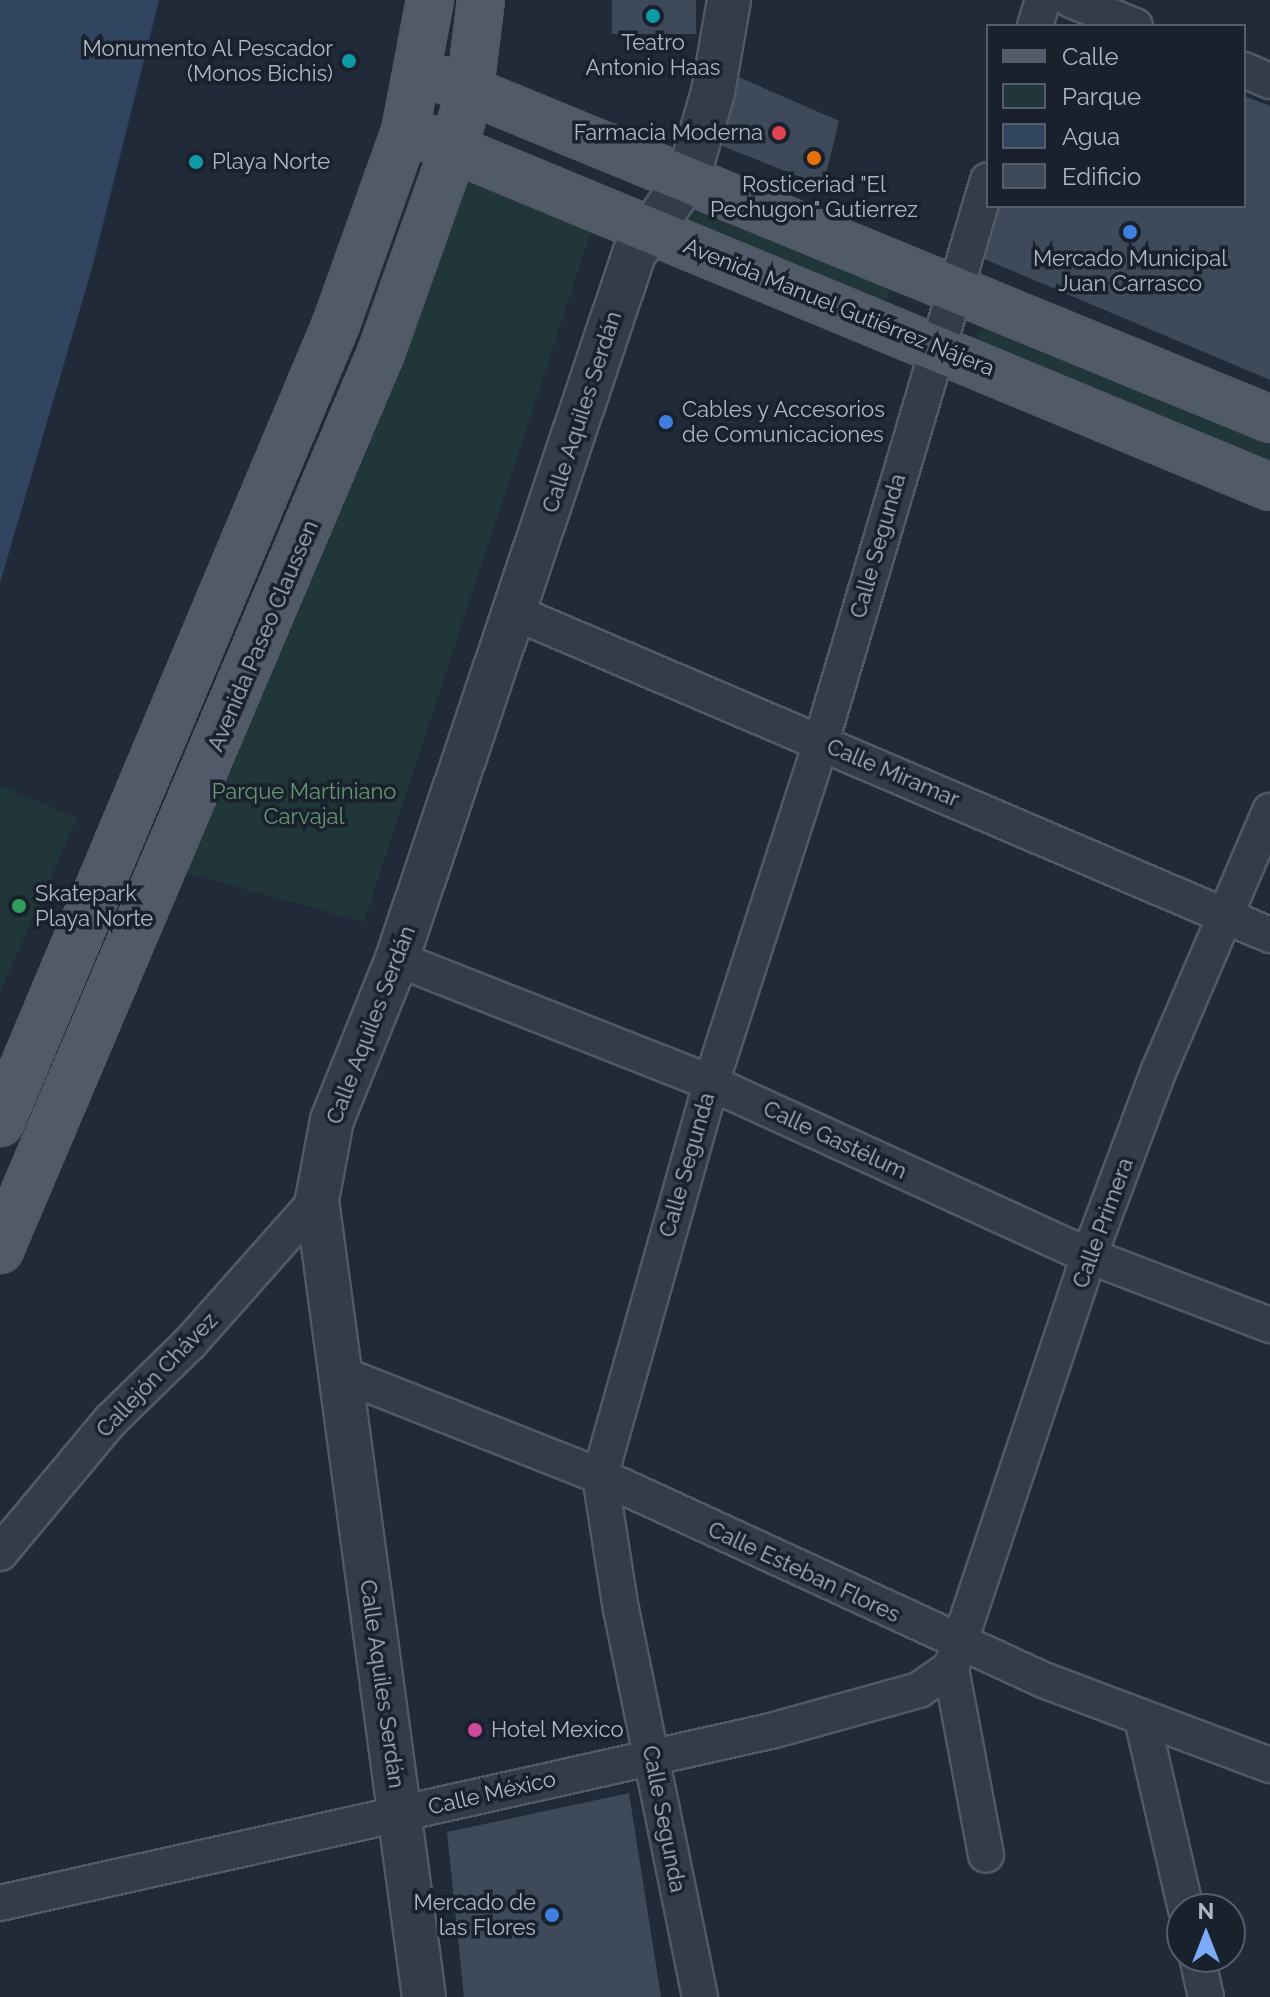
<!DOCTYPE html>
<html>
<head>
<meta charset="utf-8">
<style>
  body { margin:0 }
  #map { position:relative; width:1270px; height:1997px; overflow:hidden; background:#202a38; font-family:Raleway,sans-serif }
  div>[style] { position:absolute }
  .green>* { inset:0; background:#213639 }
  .water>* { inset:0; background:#324560 }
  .building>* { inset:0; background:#3e495a; transform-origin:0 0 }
  .roads { filter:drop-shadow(2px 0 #515966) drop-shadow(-2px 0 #515966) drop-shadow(0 2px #515966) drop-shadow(0 -2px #515966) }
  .minor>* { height:34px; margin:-17px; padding:0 17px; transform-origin:17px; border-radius:17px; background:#333c49 }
  .tertiary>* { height:42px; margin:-21px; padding:0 21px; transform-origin:21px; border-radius:21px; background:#333c49 }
  .primary>* { height:44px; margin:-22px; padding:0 22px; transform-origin:22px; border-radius:22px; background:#515a69 }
  .dots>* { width:22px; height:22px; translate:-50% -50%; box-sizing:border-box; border:4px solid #19212d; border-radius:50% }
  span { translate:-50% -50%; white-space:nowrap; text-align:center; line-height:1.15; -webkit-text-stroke:7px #19212d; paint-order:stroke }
  .poi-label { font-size:22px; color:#adb6c5 }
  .right { translate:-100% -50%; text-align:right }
  .left { translate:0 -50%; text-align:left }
  .street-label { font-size:22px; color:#adb6c5 }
  .park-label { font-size:22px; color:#649671 }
  .legend { position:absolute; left:986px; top:24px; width:260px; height:184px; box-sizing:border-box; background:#19212d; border:2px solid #545d6a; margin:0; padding:10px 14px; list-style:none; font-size:24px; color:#adb6c5 }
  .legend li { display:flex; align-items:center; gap:16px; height:40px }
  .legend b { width:40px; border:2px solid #545d6a }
  .north { position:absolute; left:1166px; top:1893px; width:80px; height:80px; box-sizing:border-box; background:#19212d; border:2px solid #545d6a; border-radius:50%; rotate:0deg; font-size:22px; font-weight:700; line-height:32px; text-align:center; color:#adb6c5 }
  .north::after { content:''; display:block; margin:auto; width:28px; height:36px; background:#7dabfb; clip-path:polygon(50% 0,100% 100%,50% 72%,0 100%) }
</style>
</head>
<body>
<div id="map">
  <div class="green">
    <i style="clip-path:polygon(458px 172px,593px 226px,364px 922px,176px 870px)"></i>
    <i style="clip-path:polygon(688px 203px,888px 280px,888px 300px,872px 303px,678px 220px)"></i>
    <i style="clip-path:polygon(988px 321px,1270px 436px,1270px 470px,984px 349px,976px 335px)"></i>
    <i style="clip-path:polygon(0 785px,77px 818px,0 993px)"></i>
  </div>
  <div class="water">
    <i style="clip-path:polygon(0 0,159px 0,92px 268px,0 583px)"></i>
  </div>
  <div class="building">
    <i style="left:612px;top:0;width:84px;height:34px"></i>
    <i style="clip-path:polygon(732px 74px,839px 121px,823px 186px,720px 145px)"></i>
    <i style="clip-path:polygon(1244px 96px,1270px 106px,1270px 380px,982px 258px,1000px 206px,1244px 206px)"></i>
    <i style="clip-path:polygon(629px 1793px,661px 1997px,464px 1997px,447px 1832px)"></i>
  </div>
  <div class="roads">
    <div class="minor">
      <i style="left:1071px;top:0;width:69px;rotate:22.1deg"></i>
      <i style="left:1035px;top:26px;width:27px;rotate:-73deg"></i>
      <i style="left:1244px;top:70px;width:28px;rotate:23deg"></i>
      <i style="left:516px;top:613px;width:820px;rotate:23.13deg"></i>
      <i style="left:397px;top:959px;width:338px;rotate:21.5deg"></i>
      <i style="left:711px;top:1083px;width:416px;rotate:24.6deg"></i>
      <i style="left:1089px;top:1256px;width:194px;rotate:20.9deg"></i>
      <i style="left:341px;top:1374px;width:278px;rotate:21.5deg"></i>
      <i style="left:600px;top:1476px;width:491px;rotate:24.7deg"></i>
      <i style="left:1046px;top:1681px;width:239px;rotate:20.6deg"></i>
      <i style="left:0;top:1553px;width:173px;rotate:-50.2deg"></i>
      <i style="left:111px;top:1420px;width:110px;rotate:-44.3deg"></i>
      <i style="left:190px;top:1343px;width:191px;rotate:-48.4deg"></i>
      <i style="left:951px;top:1668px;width:190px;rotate:79.4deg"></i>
      <i style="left:1142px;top:1719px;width:195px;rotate:77deg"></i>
      <i style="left:0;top:1903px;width:790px;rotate:-12.58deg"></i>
      <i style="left:771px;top:1731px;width:154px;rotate:-15.5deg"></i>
      <i style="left:919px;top:1690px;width:39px;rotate:-35deg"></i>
      <i style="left:951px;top:1668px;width:434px;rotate:-71.5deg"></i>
      <i style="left:1089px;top:1256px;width:199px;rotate:-69.4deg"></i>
      <i style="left:1159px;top:1070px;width:282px;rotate:-66.8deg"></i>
      <i style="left:1197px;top:1957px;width:41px;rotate:77.3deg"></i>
      <i style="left:700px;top:1997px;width:395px;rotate:-101.5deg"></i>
      <i style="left:621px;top:1610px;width:136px;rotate:-98.9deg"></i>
      <i style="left:600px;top:1476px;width:408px;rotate:-74.2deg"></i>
      <i style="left:711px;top:1083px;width:358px;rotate:-72.1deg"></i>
      <i style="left:821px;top:742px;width:586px;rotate:-73.45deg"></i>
    </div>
    <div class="tertiary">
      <i style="left:424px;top:1997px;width:804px;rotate:-97.65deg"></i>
      <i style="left:317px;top:1200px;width:81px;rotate:-79.4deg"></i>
      <i style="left:332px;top:1120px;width:174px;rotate:-68deg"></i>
      <i style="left:397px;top:959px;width:744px;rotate:-71.42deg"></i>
      <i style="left:634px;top:254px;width:93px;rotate:-54.6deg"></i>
      <i style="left:688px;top:178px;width:90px;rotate:-73.8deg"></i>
      <i style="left:713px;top:92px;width:93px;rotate:-80.1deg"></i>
    </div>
    <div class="primary">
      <i style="left:444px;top:80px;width:893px;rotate:22.31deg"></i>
      <i style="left:427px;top:138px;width:912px;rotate:22.49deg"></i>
      <i style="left:0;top:1123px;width:867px;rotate:-67.19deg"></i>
      <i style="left:336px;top:324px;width:205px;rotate:-70.3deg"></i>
      <i style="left:405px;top:131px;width:133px;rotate:-79.2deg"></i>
      <i style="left:0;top:1250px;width:975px;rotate:-66.99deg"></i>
      <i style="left:381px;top:353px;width:218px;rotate:-70.4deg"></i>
      <i style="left:454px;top:148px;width:61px;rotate:-74.8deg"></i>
      <i style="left:470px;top:89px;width:90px;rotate:-83deg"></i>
    </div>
  </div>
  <div class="dots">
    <i style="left:653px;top:16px;background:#0f9aa8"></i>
    <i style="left:349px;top:61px;background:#0f9aa8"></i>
    <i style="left:779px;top:133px;background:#e0444e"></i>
    <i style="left:814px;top:158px;background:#e8710a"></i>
    <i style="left:196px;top:162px;background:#0f9aa8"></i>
    <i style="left:1130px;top:232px;background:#3f7fe0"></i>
    <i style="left:666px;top:422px;background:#3f7fe0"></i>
    <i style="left:19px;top:906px;background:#2e9e5b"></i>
    <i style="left:475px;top:1730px;background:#d1479c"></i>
    <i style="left:552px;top:1915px;background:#3f7fe0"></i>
  </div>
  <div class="poi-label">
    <span style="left:653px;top:55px">Teatro<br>Antonio Haas</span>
    <span class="right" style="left:333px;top:61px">Monumento Al Pescador<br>(Monos Bichis)</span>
    <span class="right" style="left:763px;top:133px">Farmacia Moderna</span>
    <span class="left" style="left:212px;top:162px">Playa Norte</span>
    <span style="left:814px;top:197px">Rosticeriad "El<br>Pechugon" Gutierrez</span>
    <span style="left:1130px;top:271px">Mercado Municipal<br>Juan Carrasco</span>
    <span class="left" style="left:682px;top:422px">Cables y Accesorios<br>de Comunicaciones</span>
    <span class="left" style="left:35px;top:906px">Skatepark<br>Playa Norte</span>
    <span class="left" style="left:491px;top:1730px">Hotel Mexico</span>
    <span class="right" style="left:536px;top:1915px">Mercado de<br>las Flores</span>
  </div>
  <div class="street-label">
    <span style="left:839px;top:307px;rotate:22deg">Avenida Manuel Gutiérrez Nájera</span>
    <span style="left:582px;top:412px;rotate:-72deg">Calle Aquiles Serdán</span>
    <span style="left:878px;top:546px;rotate:-74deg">Calle Segunda</span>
    <span style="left:263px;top:636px;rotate:-67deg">Avenida Paseo Claussen</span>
    <span style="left:893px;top:773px;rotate:23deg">Calle Miramar</span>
    <span style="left:371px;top:1025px;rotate:-69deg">Calle Aquiles Serdán</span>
    <span style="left:835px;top:1140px;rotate:25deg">Calle Gastélum</span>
    <span style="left:687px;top:1165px;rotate:-74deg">Calle Segunda</span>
    <span style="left:1103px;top:1223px;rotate:-70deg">Calle Primera</span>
    <span style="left:157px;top:1375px;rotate:-46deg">Callejón Chávez</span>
    <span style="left:804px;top:1572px;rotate:25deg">Calle Esteban Flores</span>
    <span style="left:382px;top:1684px;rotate:82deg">Calle Aquiles Serdán</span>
    <span style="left:492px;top:1793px;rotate:-13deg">Calle México</span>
    <span style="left:664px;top:1819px;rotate:79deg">Calle Segunda</span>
  </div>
  <div class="park-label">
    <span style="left:304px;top:804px">Parque Martiniano<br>Carvajal</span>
  </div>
  <ul class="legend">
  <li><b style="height:10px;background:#515a69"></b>Calle</li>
  <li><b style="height:22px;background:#213639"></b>Parque</li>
  <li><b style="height:22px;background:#324560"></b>Agua</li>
  <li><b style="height:22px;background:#3e495a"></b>Edificio</li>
  </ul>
  <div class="north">N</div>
</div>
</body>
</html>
